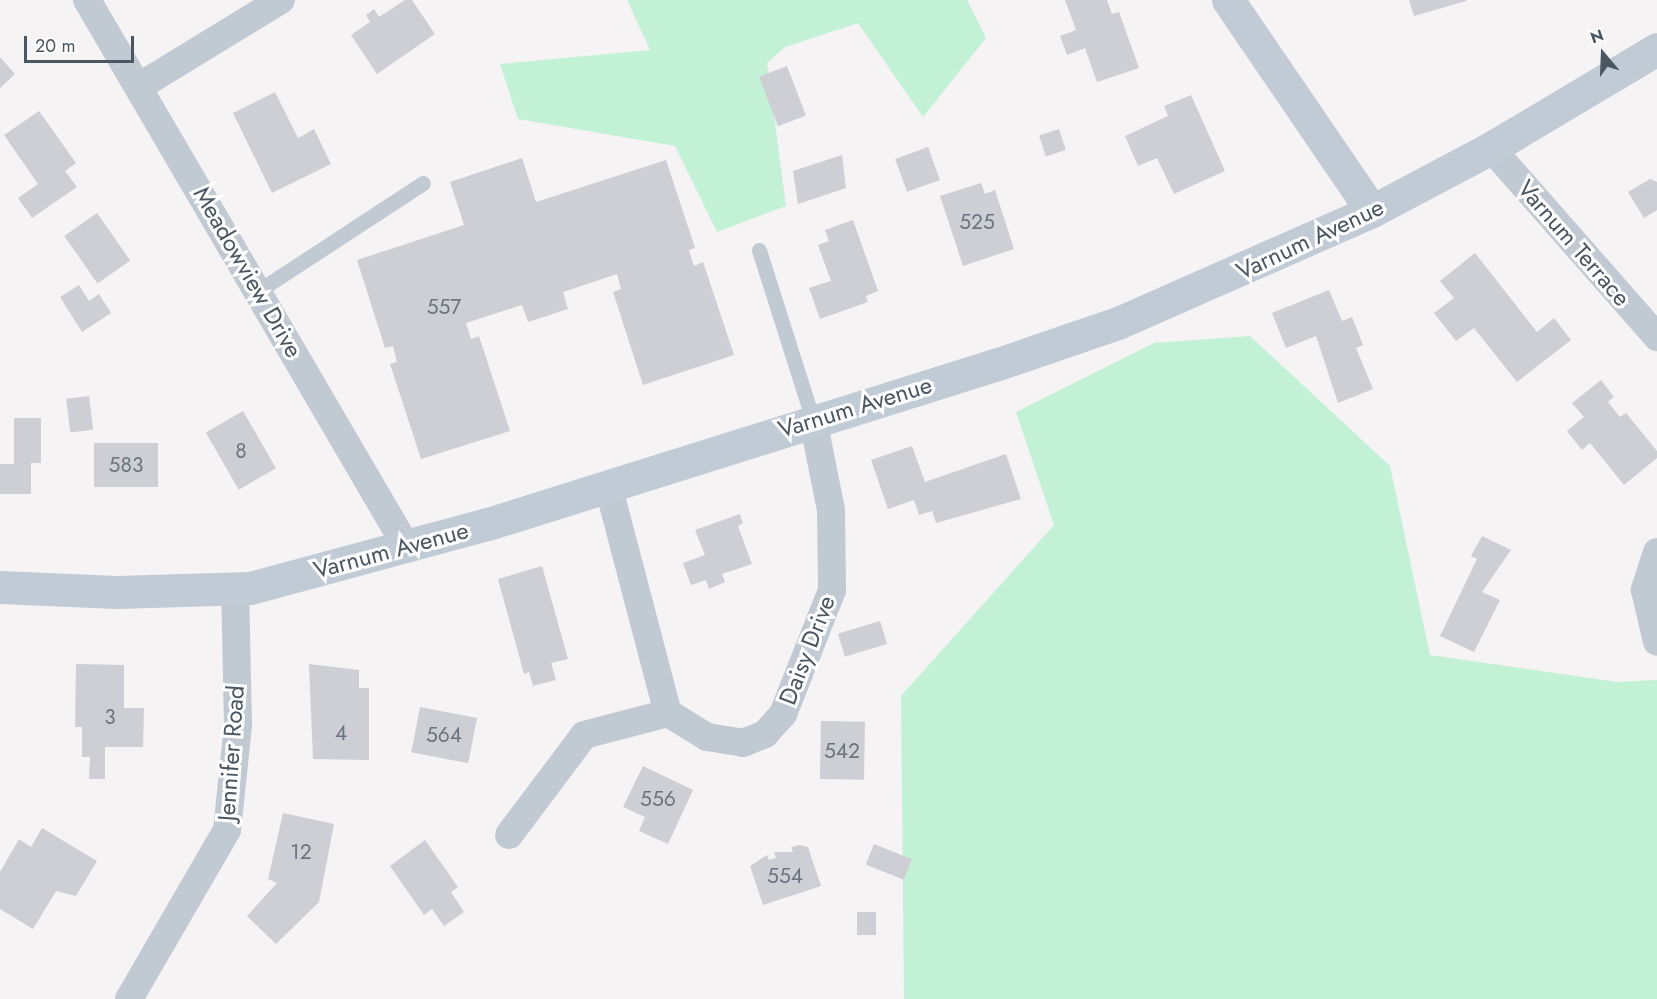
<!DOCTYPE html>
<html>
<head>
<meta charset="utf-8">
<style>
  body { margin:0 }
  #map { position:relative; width:1657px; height:999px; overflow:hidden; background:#f5f3f3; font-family:Jost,sans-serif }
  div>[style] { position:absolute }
  .green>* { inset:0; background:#c3f1d5 }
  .building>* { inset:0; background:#cdcfd5; transform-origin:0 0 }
  .lane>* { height:15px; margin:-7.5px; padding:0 7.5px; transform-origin:7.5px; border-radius:7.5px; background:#c1cad2 }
  .street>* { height:28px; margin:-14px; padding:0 14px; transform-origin:14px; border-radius:14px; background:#c1cad2 }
  .secondary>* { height:33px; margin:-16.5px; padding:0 16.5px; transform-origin:16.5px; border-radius:16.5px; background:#c1cbd6 }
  span { translate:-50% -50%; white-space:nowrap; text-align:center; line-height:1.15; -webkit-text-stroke:6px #fff; paint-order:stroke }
  .number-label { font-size:21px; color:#6b747e }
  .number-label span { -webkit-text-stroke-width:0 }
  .street-label { font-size:24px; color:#4a5661 }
  .north { position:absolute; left:1573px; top:24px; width:60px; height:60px; -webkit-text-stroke:4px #fff; paint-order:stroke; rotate:341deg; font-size:16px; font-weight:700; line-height:24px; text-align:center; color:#4a5661 }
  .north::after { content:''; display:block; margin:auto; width:21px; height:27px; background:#4a5661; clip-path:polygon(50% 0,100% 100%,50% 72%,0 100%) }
  .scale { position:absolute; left:24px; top:36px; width:110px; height:27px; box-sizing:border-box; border:3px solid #4a5661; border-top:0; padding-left:8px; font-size:18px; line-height:21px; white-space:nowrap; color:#4a5661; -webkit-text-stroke:4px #fff; paint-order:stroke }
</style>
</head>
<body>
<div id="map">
  <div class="green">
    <i style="clip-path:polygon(627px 0,967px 0,986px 38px,923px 117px,858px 23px,785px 47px,767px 63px,786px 206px,717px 232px,675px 146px,518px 119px,500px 64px,650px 50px)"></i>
    <i style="clip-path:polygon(1250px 336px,1390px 466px,1430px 655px,1617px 682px,1657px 680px,1657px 999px,904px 999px,901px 696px,1054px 525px,1016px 412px,1154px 343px)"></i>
  </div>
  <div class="building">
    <i style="clip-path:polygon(405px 0,412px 0,435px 34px,377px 74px,351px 35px,370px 22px,366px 15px,374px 9px,379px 17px)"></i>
    <i style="clip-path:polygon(1065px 0,1107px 0,1112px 14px,1119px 12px,1139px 68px,1097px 82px,1085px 48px,1067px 55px,1060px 36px,1076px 30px)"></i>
    <i style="clip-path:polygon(1409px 0,1466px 0,1466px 1px,1414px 16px)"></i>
    <i style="clip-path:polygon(0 57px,15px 74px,0 88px)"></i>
    <i style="left:787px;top:66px;width:53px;height:30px;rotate:69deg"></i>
    <i style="clip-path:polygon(275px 92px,298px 138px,314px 129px,331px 164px,272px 193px,233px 113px)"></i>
    <i style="clip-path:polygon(1191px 95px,1225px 171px,1174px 194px,1157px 158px,1138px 166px,1125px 136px,1168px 116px,1164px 106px)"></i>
    <i style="clip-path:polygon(39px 111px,76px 163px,65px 171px,77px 187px,32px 218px,18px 198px,38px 184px,4px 135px)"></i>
    <i style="left:1059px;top:129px;width:22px;height:21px;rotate:72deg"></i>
    <i style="left:928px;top:147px;width:35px;height:35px;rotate:70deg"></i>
    <i style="clip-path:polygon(842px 155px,846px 188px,798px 204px,793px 171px)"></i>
    <i style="clip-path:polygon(522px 158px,536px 202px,666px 160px,695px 248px,689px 250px,694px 266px,703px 262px,734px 355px,643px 385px,613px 292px,621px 289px,617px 274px,563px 292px,568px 309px,528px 322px,522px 305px,466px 323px,471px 339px,479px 336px,510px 431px,421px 459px,390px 364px,397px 362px,393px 346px,385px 348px,357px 260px,464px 225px,450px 182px)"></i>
    <i style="clip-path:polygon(1650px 179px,1657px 182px,1657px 210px,1644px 218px,1628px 192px)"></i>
    <i style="clip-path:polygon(981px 183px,985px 194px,995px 190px,1014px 249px,963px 266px,940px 196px)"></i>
    <i style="left:97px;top:213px;width:58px;height:40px;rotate:55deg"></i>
    <i style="clip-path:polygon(853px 220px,878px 291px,866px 296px,868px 302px,820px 319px,809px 288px,831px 281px,818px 245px,829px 241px,825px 230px)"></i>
    <i style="clip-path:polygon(1475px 253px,1537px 332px,1554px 318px,1571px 340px,1517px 382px,1474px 328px,1456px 341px,1434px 313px,1454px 298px,1440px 281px)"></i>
    <i style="clip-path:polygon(79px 285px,89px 301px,99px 294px,111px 313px,82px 332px,60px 297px)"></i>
    <i style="clip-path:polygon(1329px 290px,1342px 321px,1352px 317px,1363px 345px,1356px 348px,1373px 389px,1338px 403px,1316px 336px,1286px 348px,1272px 313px)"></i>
    <i style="clip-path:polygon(1601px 380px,1614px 397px,1608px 402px,1620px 417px,1626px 413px,1657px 451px,1657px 458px,1624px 485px,1590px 443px,1582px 450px,1567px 431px,1584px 417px,1572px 403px)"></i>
    <i style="left:89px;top:396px;width:34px;height:23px;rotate:83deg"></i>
    <i style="left:243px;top:411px;width:66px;height:43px;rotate:60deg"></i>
    <i style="clip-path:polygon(14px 418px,41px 418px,41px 463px,31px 463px,31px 494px,0 494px,0 464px,14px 464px)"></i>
    <i style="left:94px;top:443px;width:64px;height:44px"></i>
    <i style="clip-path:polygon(912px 446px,925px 482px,1006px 454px,1021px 499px,936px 523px,932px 511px,919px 515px,914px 500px,888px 509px,871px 460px)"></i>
    <i style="clip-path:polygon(740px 514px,743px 523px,738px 526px,752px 564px,722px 574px,725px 582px,709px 589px,706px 580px,691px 585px,683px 563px,705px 555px,695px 530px)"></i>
    <i style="clip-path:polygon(1482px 536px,1511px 550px,1482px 592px,1500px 600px,1474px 652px,1440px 636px,1477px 559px,1471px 556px)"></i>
    <i style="clip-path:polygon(542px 566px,568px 659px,551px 663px,556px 680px,533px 686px,529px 672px,524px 674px,498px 579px)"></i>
    <i style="left:880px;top:621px;width:24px;height:44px;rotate:73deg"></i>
    <i style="clip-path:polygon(76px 664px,124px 665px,124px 708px,144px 708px,143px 747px,105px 747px,105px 779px,89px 779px,90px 757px,82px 757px,82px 727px,75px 727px)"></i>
    <i style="clip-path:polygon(309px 664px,359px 670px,359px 688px,369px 688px,369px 760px,313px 759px)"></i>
    <i style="left:420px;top:707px;width:58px;height:46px;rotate:11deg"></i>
    <i style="left:821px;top:721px;width:44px;height:58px;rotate:1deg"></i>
    <i style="clip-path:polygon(643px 766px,693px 790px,668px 844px,639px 831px,645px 817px,623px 807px)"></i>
    <i style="clip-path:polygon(283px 813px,334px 824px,319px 902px,276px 944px,247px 916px,277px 883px,268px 879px)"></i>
    <i style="clip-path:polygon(42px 828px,97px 861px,76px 896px,56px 891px,33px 929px,0 909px,0 872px,19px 839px,31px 847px)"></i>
    <i style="clip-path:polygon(425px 840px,458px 887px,451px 892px,464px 912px,444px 926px,432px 909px,424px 915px,390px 866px)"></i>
    <i style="left:874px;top:844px;width:41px;height:22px;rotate:22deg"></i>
    <i style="clip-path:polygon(800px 845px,808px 847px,821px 886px,763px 905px,750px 866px,767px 855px,769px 860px,776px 858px,774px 852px,793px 852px,791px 847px)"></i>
    <i style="left:857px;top:912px;width:19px;height:23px"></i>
  </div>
  <div class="lane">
    <i style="left:759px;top:250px;width:178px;rotate:72.4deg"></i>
    <i style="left:258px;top:291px;width:197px;rotate:-33.2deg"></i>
  </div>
  <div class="street">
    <i style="left:87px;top:0;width:632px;rotate:59.7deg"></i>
    <i style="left:140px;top:86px;width:165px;rotate:-31.4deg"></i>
    <i style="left:1491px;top:148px;width:252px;rotate:48.7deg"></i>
    <i style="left:608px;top:485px;width:236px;rotate:75.3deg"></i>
    <i style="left:668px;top:713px;width:46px;rotate:31.6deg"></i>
    <i style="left:707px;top:737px;width:36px;rotate:9deg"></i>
    <i style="left:743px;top:743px;width:24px;rotate:-22deg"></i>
    <i style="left:765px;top:734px;width:27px;rotate:-48deg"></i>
    <i style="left:783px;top:714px;width:133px;rotate:-68.4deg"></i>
    <i style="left:832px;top:590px;width:80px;rotate:-90.7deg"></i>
    <i style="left:831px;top:510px;width:92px;rotate:-101.3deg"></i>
    <i style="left:1657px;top:552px;width:40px;rotate:108deg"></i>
    <i style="left:1645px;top:590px;width:53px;rotate:77deg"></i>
    <i style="left:509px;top:835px;width:125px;rotate:-53.1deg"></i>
    <i style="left:584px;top:735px;width:87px;rotate:-14.7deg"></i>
    <i style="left:129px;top:999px;width:195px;rotate:-59.9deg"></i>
    <i style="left:227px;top:830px;width:105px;rotate:-84deg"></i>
    <i style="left:238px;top:726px;width:138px;rotate:-91.2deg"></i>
  </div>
  <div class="secondary">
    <i style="left:1228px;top:0;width:255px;rotate:55.7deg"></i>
    <i style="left:0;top:587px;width:117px;rotate:2.4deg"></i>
    <i style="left:117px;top:592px;width:133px;rotate:-1.7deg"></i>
    <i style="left:250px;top:588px;width:246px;rotate:-15.1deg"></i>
    <i style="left:488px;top:524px;width:535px;rotate:-17.42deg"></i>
    <i style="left:998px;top:364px;width:127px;rotate:-18.9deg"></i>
    <i style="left:1118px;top:323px;width:278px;rotate:-23.8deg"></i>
    <i style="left:1372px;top:211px;width:135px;rotate:-27.9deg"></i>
    <i style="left:1491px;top:148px;width:193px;rotate:-30.8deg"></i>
  </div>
  <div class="number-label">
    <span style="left:977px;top:222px">525</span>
    <span style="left:444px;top:307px">557</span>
    <span style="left:241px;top:451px">8</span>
    <span style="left:126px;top:465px">583</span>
    <span style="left:110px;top:717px">3</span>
    <span style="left:341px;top:733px">4</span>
    <span style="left:444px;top:735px">564</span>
    <span style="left:842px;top:751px">542</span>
    <span style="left:658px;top:799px">556</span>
    <span style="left:301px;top:852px">12</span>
    <span style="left:785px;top:876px">554</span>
  </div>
  <div class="street-label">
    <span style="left:1310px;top:239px;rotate:-25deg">Varnum Avenue</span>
    <span style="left:1574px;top:243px;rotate:49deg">Varnum Terrace</span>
    <span style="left:248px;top:272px;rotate:60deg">Meadowview Drive</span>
    <span style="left:855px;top:407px;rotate:-17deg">Varnum Avenue</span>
    <span style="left:391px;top:550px;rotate:-15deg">Varnum Avenue</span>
    <span style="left:807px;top:650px;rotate:-69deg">Daisy Drive</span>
    <span style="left:231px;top:753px;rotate:-86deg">Jennifer Road</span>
  </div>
  <div class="north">N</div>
  <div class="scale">20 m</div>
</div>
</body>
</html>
